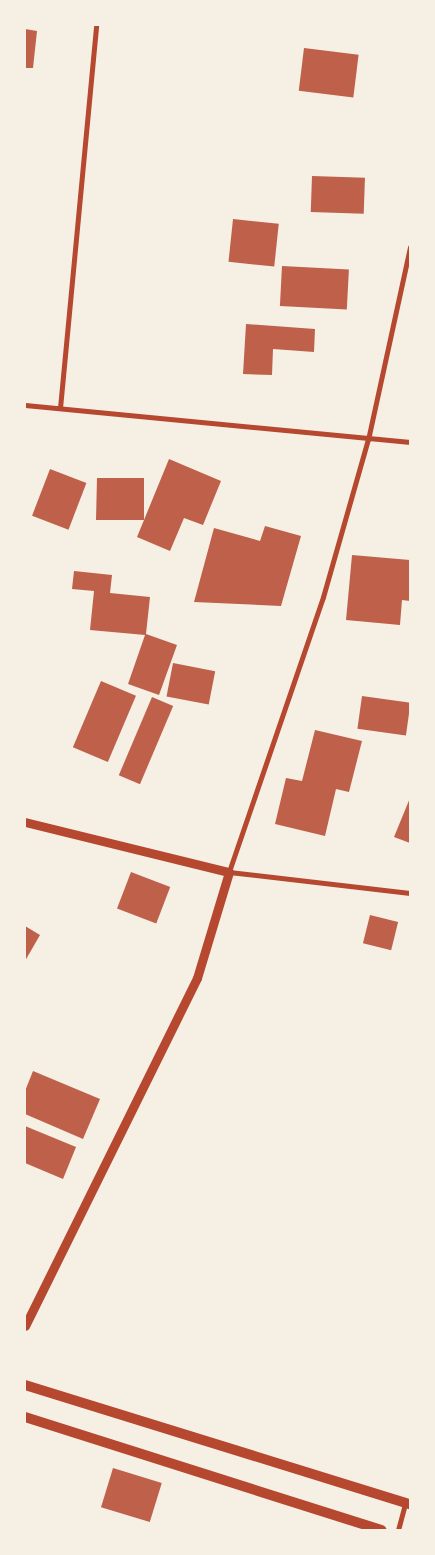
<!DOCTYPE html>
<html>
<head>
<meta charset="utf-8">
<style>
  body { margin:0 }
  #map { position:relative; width:435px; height:1555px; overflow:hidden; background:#f6efe4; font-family:"Archivo Narrow",sans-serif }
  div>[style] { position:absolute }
  .building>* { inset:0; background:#bf614a; transform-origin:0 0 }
  .minor>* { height:5px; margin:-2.5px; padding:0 2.5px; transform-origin:2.5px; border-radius:2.5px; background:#b5482f }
  .tertiary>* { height:9px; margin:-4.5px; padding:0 4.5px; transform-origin:4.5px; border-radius:4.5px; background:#b5482f }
  .secondary>* { height:10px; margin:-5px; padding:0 5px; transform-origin:5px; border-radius:5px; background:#b5482f }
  span { translate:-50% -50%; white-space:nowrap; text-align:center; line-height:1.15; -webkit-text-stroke:5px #f6efe4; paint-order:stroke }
  .frame { position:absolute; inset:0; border:26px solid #f6efe4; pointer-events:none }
</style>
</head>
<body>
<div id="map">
  <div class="building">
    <i style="clip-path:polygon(25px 29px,37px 31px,33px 68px,25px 68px)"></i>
    <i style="left:304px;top:48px;width:55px;height:43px;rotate:7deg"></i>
    <i style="left:312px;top:176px;width:53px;height:36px;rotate:2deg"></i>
    <i style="left:233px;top:219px;width:46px;height:43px;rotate:6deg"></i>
    <i style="left:282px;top:266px;width:67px;height:40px;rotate:3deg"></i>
    <i style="clip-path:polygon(246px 324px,315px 329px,314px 352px,273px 349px,272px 375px,243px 374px)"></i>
    <i style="clip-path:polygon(169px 459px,221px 481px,203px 525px,184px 518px,170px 551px,137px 537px,144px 520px,96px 520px,97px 478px,144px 478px,144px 520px)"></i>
    <i style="left:50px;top:469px;width:39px;height:50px;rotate:21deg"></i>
    <i style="clip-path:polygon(265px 526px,301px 536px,281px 606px,194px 602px,214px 528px,260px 541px)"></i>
    <i style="clip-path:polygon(352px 555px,410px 560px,410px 601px,402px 600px,400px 625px,346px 620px)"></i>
    <i style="clip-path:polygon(74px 571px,112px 575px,110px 593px,150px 597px,146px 634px,177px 645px,159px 695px,128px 684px,145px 635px,90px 630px,94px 591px,72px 589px)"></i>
    <i style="left:173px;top:663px;width:43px;height:34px;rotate:11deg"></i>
    <i style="left:101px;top:681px;width:38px;height:72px;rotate:23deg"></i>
    <i style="left:362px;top:696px;width:49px;height:33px;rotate:8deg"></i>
    <i style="left:152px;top:697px;width:23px;height:85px;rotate:23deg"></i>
    <i style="clip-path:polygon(315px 730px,362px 741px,349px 792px,336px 789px,325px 836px,275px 824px,286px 778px,302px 781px)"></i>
    <i style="clip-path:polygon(410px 798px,410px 843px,394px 837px)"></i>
    <i style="left:131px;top:872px;width:42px;height:39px;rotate:21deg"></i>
    <i style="left:370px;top:915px;width:29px;height:29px;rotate:14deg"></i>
    <i style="clip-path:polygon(25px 926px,40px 935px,25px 961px)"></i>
    <i style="clip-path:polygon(33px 1071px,100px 1099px,83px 1139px,25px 1114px,25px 1091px)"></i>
    <i style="clip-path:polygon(25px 1126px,76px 1147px,63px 1179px,25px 1163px)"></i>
    <i style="left:113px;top:1468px;width:51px;height:41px;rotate:17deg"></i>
  </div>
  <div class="minor">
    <i style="left:410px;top:247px;width:197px;rotate:102.3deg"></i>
    <i style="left:368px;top:439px;width:164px;rotate:105.9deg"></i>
    <i style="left:323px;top:597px;width:291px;rotate:108.9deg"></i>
    <i style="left:229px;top:872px;width:182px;rotate:6.6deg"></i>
    <i style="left:25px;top:405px;width:387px;rotate:5.5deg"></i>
    <i style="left:60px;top:408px;width:385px;rotate:-84.6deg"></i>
    <i style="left:398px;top:1530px;width:28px;rotate:-75deg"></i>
  </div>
  <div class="tertiary">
    <i style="left:25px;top:822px;width:210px;rotate:13.8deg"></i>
    <i style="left:229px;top:872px;width:111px;rotate:106.8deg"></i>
    <i style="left:197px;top:978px;width:388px;rotate:116.3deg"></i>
  </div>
  <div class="secondary">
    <i style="left:25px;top:1385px;width:403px;rotate:17.2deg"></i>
    <i style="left:25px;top:1417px;width:374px;rotate:17.6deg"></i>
  </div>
  <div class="frame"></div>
</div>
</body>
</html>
